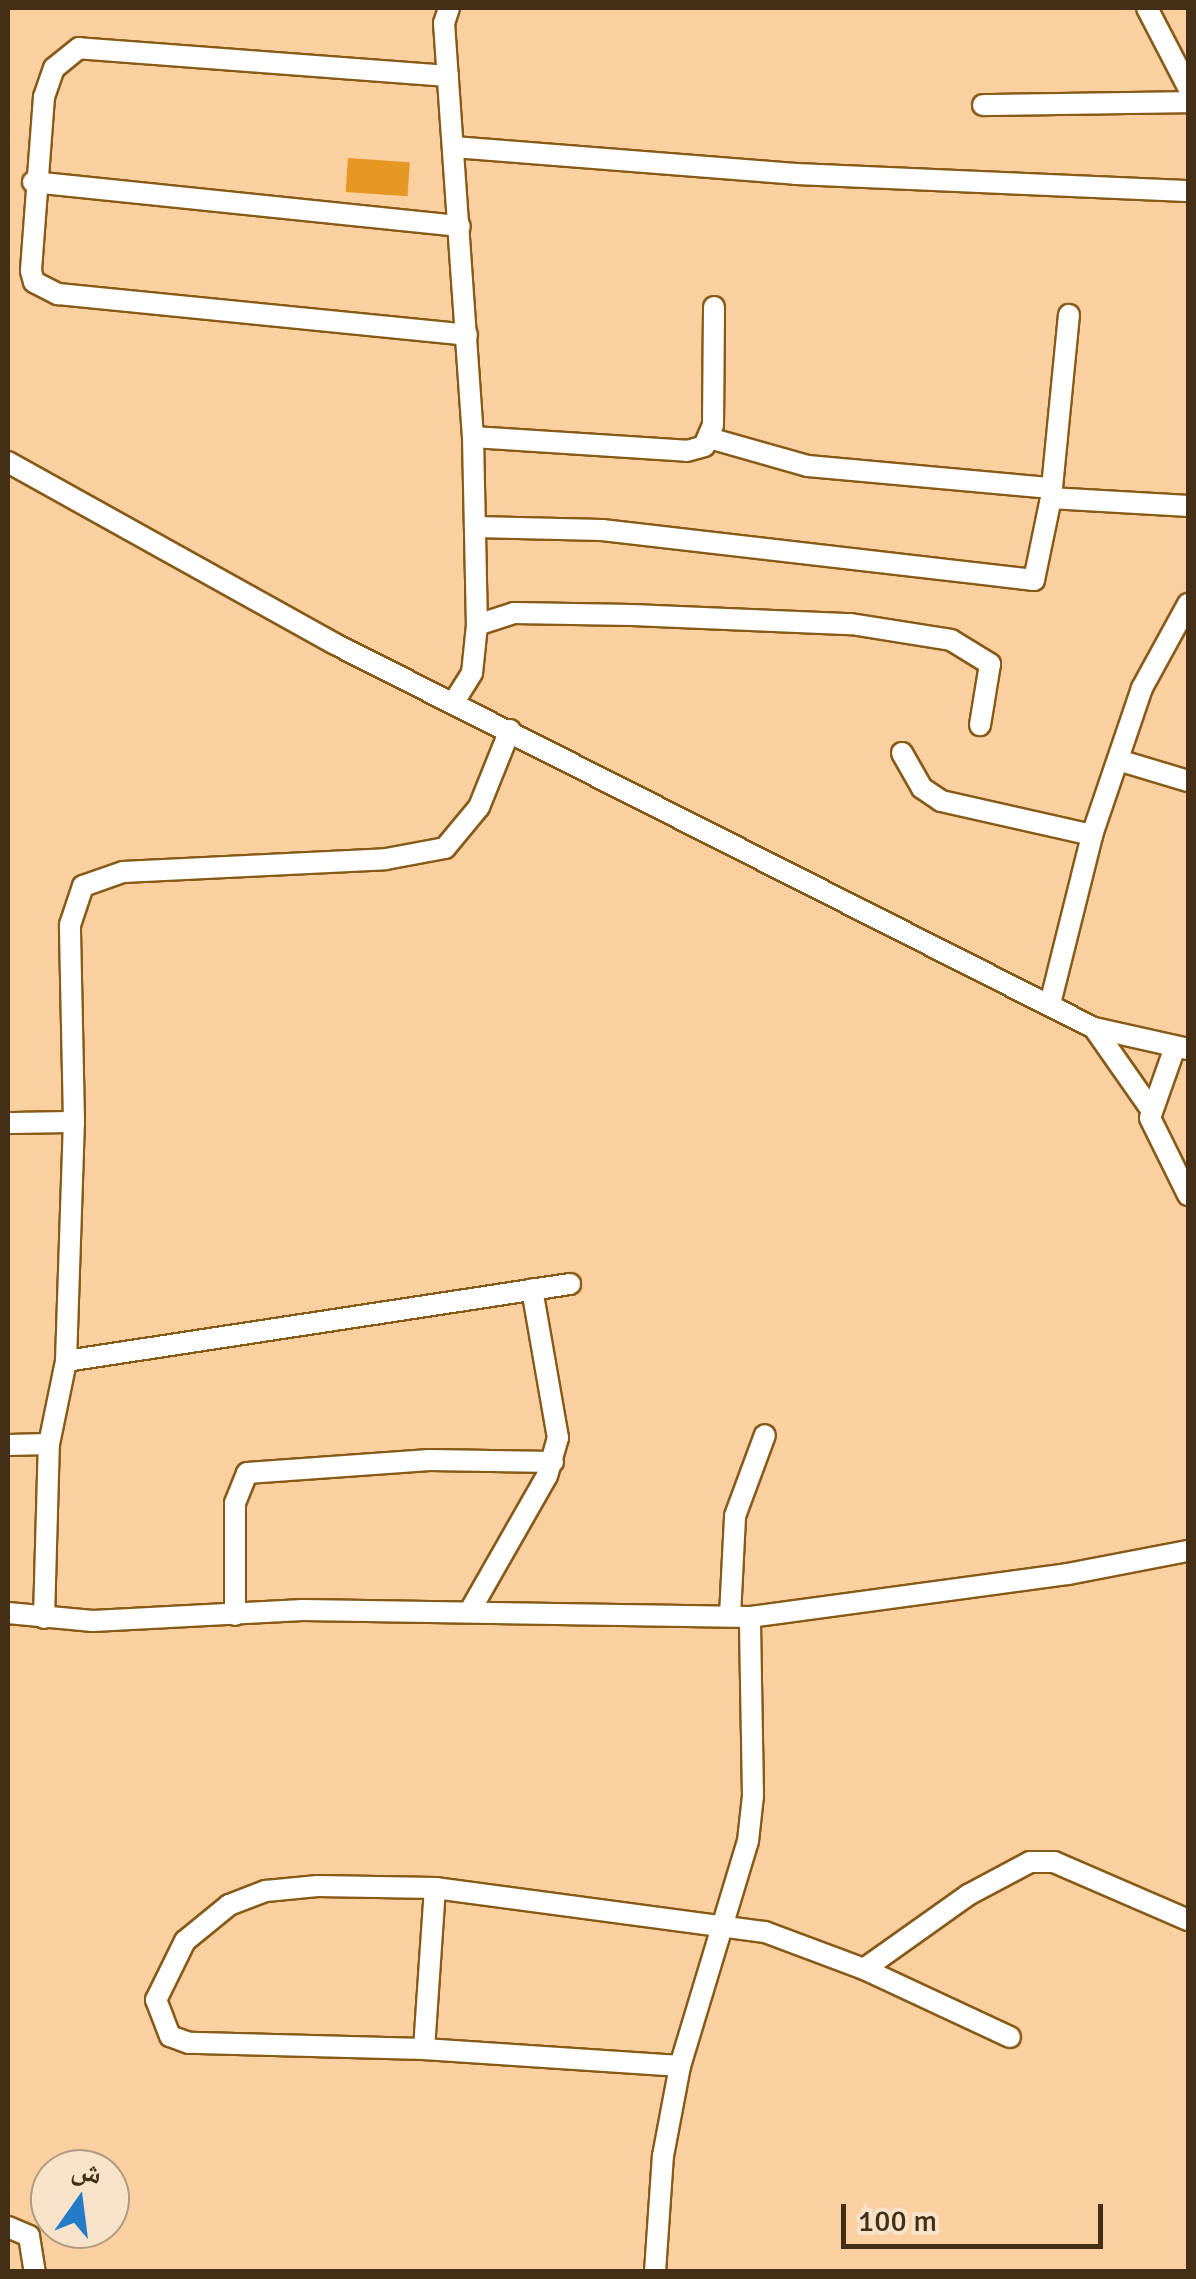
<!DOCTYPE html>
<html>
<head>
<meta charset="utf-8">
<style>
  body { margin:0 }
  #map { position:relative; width:1196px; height:2279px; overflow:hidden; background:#fbd0a0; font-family:Signika,"Noto Naskh Arabic",sans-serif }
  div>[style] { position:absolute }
  .building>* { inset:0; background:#e69825; transform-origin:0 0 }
  .roads { filter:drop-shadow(2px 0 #885a18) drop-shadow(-2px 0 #885a18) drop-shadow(0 2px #885a18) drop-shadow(0 -2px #885a18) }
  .street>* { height:20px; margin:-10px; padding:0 10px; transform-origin:10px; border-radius:10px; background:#fff }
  span { translate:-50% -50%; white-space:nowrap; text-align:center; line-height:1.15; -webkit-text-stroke:10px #f7e2ca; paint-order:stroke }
  .frame { position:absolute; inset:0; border:10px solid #442f16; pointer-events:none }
  .north { position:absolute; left:30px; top:2149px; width:100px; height:100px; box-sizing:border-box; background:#f7e2ca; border:2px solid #af9a82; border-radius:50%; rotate:14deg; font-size:28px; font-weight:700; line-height:40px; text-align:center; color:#442f16 }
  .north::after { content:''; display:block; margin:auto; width:35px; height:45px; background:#247cc9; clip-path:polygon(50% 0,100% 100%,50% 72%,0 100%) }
  .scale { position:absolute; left:841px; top:2204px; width:262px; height:45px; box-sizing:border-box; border:5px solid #442f16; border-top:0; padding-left:12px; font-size:30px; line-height:35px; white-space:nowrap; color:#442f16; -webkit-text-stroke:8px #f7e2ca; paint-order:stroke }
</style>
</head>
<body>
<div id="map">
  <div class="building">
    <i style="left:348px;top:158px;width:62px;height:34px;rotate:4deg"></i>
  </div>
  <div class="roads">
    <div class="street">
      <i style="left:449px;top:8px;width:16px;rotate:108deg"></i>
      <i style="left:444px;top:23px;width:415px;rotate:86deg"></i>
      <i style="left:473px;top:437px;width:188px;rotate:88.8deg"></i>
      <i style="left:477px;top:625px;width:48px;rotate:95.9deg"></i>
      <i style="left:472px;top:673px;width:34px;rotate:122deg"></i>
      <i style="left:1147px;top:8px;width:89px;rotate:62.6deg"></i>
      <i style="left:448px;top:76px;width:370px;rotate:-175.7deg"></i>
      <i style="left:79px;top:48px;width:32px;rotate:141deg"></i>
      <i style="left:54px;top:68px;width:31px;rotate:109deg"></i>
      <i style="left:44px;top:97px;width:174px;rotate:94.3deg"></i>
      <i style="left:31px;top:271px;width:11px;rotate:75deg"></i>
      <i style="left:34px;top:282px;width:27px;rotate:27deg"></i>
      <i style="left:58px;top:294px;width:411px;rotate:5.7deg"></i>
      <i style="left:983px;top:105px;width:205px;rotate:-0.8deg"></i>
      <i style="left:454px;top:147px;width:342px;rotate:4.5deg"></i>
      <i style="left:795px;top:174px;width:393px;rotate:2.5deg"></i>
      <i style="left:33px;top:182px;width:429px;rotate:5.9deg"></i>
      <i style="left:473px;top:437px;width:214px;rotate:3.7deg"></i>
      <i style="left:687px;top:451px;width:18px;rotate:-16deg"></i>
      <i style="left:704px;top:446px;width:23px;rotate:-67deg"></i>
      <i style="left:713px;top:425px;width:118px;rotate:-89.5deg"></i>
      <i style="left:709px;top:438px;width:103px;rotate:15.8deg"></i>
      <i style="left:808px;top:466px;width:244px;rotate:5.2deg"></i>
      <i style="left:8px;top:462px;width:374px;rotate:29.1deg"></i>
      <i style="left:335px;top:644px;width:851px;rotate:26.84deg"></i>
      <i style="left:1094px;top:1028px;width:96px;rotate:12.6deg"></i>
      <i style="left:1051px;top:498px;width:137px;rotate:3.3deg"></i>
      <i style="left:475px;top:527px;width:127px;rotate:1.4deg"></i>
      <i style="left:602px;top:530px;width:435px;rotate:6.6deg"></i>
      <i style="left:1034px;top:580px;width:84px;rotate:-78.3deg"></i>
      <i style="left:1051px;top:498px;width:184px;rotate:-84.4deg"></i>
      <i style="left:477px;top:625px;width:39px;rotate:-18deg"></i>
      <i style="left:514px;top:613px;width:118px;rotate:1deg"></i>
      <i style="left:632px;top:615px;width:219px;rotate:2.4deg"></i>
      <i style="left:851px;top:624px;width:101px;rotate:9.1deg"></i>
      <i style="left:951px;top:640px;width:46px;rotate:31.6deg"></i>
      <i style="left:990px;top:664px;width:62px;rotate:99.3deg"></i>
      <i style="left:902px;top:753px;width:40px;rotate:60.3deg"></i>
      <i style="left:922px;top:788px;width:23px;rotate:34deg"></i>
      <i style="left:941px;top:801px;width:155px;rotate:12.7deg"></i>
      <i style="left:1118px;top:760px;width:73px;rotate:16.7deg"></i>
      <i style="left:1050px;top:1004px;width:174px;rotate:-76deg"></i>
      <i style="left:1092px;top:835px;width:155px;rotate:-71.2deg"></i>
      <i style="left:1142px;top:688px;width:96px;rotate:-61.3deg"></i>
      <i style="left:1094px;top:1028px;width:98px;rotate:55deg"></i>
      <i style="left:1175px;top:1047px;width:75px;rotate:109.4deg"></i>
      <i style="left:1150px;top:1118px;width:86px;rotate:63.7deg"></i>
      <i style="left:8px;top:1123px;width:66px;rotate:-0.9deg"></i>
      <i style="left:66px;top:1361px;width:239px;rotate:-88.1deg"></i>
      <i style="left:74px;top:1122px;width:197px;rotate:-91.2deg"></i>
      <i style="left:70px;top:925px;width:41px;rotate:-71.6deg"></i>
      <i style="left:83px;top:886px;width:42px;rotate:-19.3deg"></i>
      <i style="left:123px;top:872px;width:263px;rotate:-2.8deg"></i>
      <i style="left:386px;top:859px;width:60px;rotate:-10.6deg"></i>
      <i style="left:445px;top:848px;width:53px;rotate:-50.3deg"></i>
      <i style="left:479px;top:807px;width:83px;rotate:-68.1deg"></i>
      <i style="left:8px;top:1445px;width:41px;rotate:-1.4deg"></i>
      <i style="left:471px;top:1609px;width:153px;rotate:-60.3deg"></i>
      <i style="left:547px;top:1476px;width:40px;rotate:-74deg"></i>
      <i style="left:558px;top:1438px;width:151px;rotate:-99.9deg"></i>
      <i style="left:8px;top:1613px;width:85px;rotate:5.4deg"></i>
      <i style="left:93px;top:1621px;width:210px;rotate:-3deg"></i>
      <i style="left:303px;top:1610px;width:447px;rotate:0.9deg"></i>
      <i style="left:750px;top:1617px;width:321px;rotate:-7.7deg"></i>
      <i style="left:1068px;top:1574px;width:122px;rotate:-10.9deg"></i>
      <i style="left:235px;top:1615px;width:112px;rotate:-90deg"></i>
      <i style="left:235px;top:1503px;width:32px;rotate:-68deg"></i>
      <i style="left:247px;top:1473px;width:183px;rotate:-4.1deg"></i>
      <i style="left:430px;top:1460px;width:123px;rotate:0.9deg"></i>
      <i style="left:730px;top:1616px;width:100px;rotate:-87.1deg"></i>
      <i style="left:735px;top:1516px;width:86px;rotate:-69.7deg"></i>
      <i style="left:44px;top:1618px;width:174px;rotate:-88.4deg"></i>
      <i style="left:49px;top:1444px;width:85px;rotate:-78.4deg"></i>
      <i style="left:66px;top:1361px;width:510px;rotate:-8.69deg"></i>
      <i style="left:864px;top:1969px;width:128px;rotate:-35.4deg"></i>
      <i style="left:968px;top:1895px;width:70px;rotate:-28deg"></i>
      <i style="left:1030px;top:1862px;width:24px"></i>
      <i style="left:1054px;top:1862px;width:146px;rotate:23.4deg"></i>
      <i style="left:424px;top:2049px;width:161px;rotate:-86.1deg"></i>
      <i style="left:680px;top:2066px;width:257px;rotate:-176.2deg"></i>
      <i style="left:424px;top:2049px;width:235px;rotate:-178.5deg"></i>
      <i style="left:189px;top:2043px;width:20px;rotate:-160deg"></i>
      <i style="left:170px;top:2036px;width:39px;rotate:-111deg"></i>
      <i style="left:156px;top:2000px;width:66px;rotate:-63.8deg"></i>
      <i style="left:185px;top:1941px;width:57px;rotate:-39.3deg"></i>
      <i style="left:229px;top:1905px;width:40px;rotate:-21deg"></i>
      <i style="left:266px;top:1891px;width:52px;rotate:-5.5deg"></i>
      <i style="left:318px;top:1886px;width:117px;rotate:1deg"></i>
      <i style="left:435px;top:1888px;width:333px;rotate:7.6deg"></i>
      <i style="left:765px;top:1932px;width:106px;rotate:20.5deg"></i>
      <i style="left:864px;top:1969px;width:161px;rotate:25deg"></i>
      <i style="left:8px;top:2227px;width:23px;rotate:23deg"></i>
      <i style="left:29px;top:2236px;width:36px;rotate:81deg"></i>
      <i style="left:655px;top:2272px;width:116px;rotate:-86.1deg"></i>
      <i style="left:663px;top:2156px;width:92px;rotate:-79.3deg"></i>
      <i style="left:680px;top:2066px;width:235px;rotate:-73.2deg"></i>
      <i style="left:748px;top:1841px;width:45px;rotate:-83.7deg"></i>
      <i style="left:753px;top:1796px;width:179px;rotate:-91deg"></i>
    </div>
  </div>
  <div class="frame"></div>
  <div class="north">ش</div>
  <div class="scale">100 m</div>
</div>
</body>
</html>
